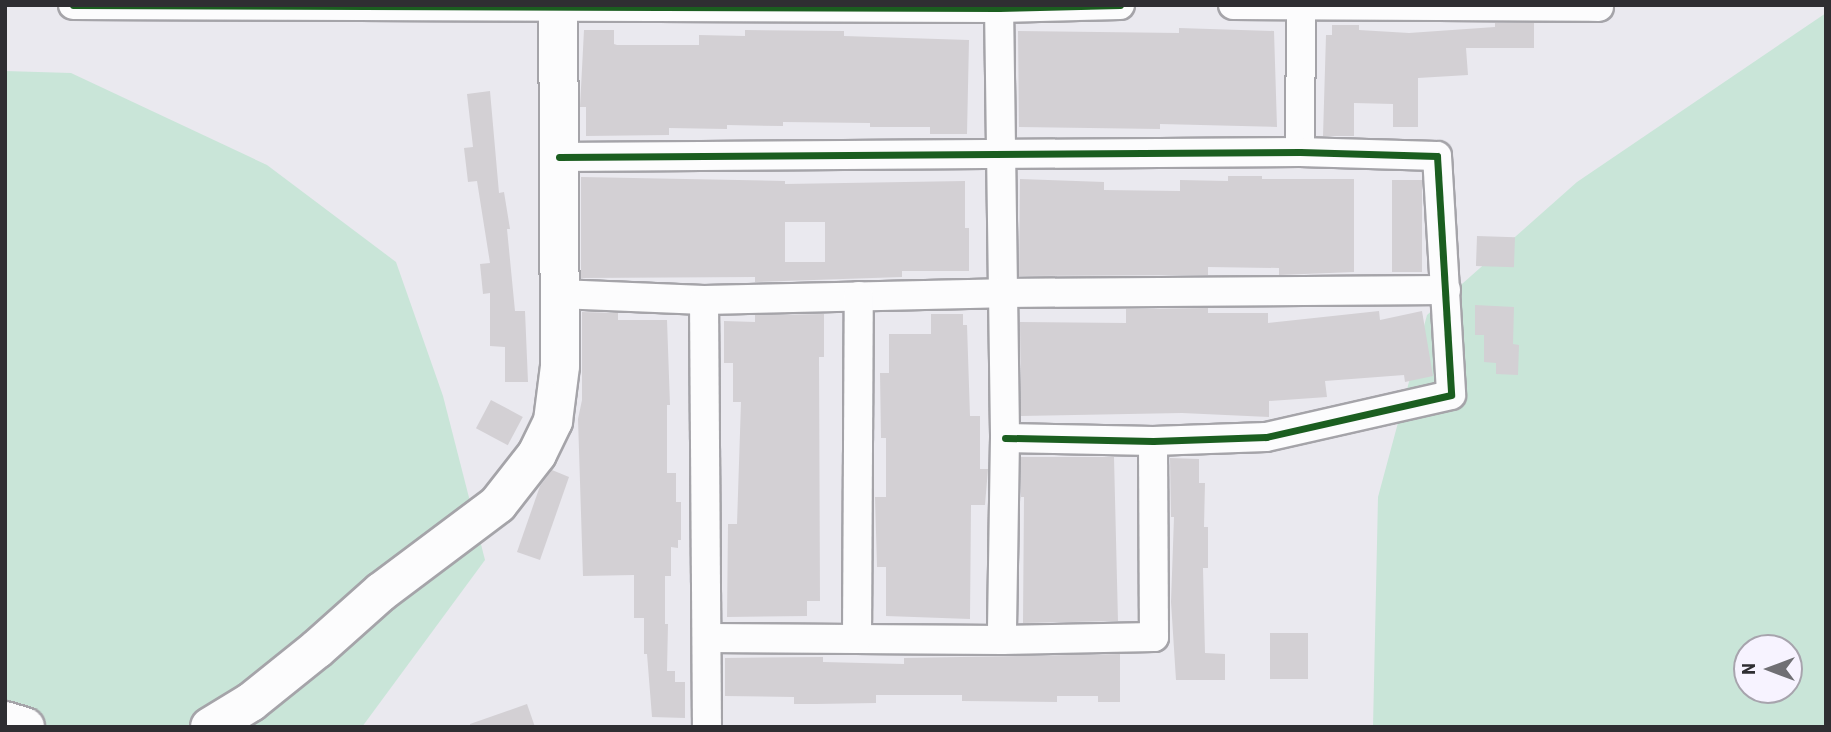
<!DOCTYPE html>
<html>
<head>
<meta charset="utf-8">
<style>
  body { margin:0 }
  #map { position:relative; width:1831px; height:732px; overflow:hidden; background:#eae9ef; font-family:"Roboto Condensed",sans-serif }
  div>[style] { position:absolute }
  .green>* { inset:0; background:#c9e5d8 }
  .building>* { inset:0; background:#d3d0d4; transform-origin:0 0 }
  .roads { filter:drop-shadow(2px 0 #a5a4a9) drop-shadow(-2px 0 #a5a4a9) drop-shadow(0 2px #a5a4a9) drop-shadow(0 -2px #a5a4a9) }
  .street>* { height:28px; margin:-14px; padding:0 14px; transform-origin:14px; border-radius:14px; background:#fcfcfd }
  .secondary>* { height:38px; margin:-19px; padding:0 19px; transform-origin:19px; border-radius:19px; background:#fcfcfd }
  .cycleway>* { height:7px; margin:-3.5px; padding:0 3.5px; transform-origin:3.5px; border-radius:3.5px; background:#1b5e20 }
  span { translate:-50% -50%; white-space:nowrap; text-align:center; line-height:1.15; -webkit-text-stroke:5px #f7f3ff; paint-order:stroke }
  .frame { position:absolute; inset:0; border:7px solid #2f2e32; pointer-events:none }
  .north { position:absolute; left:1733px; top:634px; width:70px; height:70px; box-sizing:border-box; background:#f7f3ff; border:2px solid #a7a4ad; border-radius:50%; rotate:270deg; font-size:19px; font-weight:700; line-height:28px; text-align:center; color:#2f2e32 }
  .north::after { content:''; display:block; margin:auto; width:24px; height:32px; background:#706f74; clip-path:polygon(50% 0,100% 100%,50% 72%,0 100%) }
</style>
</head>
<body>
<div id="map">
  <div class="green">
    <i style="clip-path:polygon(evenodd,1826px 13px,1826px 727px,1373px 727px,1378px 497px,1427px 315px,1577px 182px,1826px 13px,1747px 648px,1789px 648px,1789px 690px,1747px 690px,1747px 648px)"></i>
    <i style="clip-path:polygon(5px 71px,71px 73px,267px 165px,396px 262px,443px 396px,485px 560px,362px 727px,5px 727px)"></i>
  </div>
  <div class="building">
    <i style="clip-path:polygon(1495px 23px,1534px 23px,1534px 48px,1466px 48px,1468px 75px,1418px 78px,1418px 127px,1393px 127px,1393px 104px,1354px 103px,1354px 136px,1323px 136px,1326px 35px,1332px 35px,1332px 25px,1359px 25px,1359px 30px,1409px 33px,1495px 27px)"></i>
    <i style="clip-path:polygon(1179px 28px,1274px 31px,1277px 127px,1160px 124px,1160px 129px,1019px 127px,1018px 31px,1179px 33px)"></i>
    <i style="clip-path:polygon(584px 30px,614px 30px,614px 44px,617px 45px,699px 45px,699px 35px,745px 36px,745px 30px,844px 31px,844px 36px,969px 40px,967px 134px,930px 134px,930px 127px,870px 127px,870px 123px,783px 122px,783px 126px,727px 125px,727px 129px,669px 128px,669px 135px,586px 136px,586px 107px,580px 107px)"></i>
    <i style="clip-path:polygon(490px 91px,499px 193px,504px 192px,510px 229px,507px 229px,515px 311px,525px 311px,528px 382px,505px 382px,505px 347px,490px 346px,490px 293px,483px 294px,480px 264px,490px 263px,477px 181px,468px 182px,464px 148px,473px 147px,467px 94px)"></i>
    <i style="clip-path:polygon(1228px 176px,1262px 176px,1262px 179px,1354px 179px,1354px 272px,1279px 275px,1279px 268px,1208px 267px,1208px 275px,1019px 276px,1020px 179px,1104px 182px,1104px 190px,1180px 191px,1180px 180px,1228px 181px)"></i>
    <i style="clip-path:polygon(evenodd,581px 177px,785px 181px,785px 184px,965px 181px,965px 228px,969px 228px,969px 271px,902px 271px,902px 277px,755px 282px,755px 277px,581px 278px,581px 177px,785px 222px,825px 222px,825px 262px,785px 262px,785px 222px)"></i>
    <i style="left:1392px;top:180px;width:30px;height:92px"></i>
    <i style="left:1477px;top:236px;width:38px;height:30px;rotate:2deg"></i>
    <i style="clip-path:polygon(1475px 305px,1514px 307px,1513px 344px,1519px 345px,1518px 375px,1496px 374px,1496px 363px,1484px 362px,1484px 335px,1475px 335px)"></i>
    <i style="clip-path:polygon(1208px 308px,1208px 313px,1268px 313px,1268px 323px,1379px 311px,1380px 320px,1422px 311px,1433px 376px,1405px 382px,1404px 375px,1325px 381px,1327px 397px,1269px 401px,1269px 417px,1182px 413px,1021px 416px,1020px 322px,1126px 323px,1126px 309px)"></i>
    <i style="clip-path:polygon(582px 312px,618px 313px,618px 320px,667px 320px,670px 405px,667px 405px,667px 473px,676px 473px,676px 502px,681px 502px,681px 540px,678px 540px,678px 548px,671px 547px,671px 576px,665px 576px,665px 624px,668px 624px,667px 671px,675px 671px,675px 682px,685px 682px,685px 718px,652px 717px,647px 654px,644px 654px,644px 618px,634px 618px,634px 575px,583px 576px,578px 419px,582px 400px)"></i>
    <i style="clip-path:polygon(824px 314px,824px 357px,819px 357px,820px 601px,807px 601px,807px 616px,727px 617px,728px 524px,737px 524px,741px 402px,733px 402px,733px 363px,724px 363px,724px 321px,755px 322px,755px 315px)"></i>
    <i style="clip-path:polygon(931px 314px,963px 314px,963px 325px,967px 325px,970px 416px,980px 416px,980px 469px,988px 469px,985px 505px,971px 505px,970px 619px,886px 616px,886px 567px,877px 567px,875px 497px,886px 497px,886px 438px,881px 438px,880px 373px,889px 373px,889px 334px,931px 334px)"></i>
    <i style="left:491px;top:400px;width:36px;height:32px;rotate:28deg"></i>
    <i style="clip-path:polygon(1021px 457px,1114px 457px,1118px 621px,1023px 623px,1024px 497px,1021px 497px)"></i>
    <i style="clip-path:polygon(1170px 458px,1199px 459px,1199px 483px,1205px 483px,1204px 527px,1208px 527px,1208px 568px,1203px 568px,1205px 653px,1225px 654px,1225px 680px,1176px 680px,1171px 602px,1174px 517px,1171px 517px)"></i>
    <i style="clip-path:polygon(552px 470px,569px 477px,540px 560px,517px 552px,540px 486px)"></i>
    <i style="left:1270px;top:633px;width:38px;height:46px"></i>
    <i style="clip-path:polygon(1120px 654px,1120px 702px,1098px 702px,1098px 696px,1057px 696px,1057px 702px,962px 701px,962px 695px,876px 695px,876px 703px,816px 704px,794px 704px,794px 697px,725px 696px,725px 658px,823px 657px,823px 662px,904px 664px,904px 658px)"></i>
    <i style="clip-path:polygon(527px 704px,535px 727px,470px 727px,470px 724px)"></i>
  </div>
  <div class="roads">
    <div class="street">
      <i style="left:73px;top:5px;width:926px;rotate:0.19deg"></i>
      <i style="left:999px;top:8px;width:121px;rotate:-1.4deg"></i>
      <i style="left:999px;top:5px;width:433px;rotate:89.2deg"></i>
      <i style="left:1005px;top:438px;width:202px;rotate:90.9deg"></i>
      <i style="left:1233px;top:5px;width:366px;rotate:0.3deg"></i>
      <i style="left:1300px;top:152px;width:147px;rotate:-89.6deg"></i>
      <i style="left:559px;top:157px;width:741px;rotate:-0.39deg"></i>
      <i style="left:1300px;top:152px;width:137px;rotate:1.7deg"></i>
      <i style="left:1437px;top:156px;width:239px;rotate:86.6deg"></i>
      <i style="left:1451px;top:395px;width:190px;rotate:167.2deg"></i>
      <i style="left:1266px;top:437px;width:113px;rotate:178deg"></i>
      <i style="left:1153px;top:441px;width:148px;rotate:-178.8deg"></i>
      <i style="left:559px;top:294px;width:145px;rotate:2.4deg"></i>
      <i style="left:704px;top:300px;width:298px;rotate:-1.3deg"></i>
      <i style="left:1002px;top:293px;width:444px;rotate:-0.4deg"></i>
      <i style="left:704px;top:300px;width:427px;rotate:89.6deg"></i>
      <i style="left:708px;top:638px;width:294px;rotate:0.4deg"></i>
      <i style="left:1002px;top:640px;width:152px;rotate:-1.1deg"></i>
      <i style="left:1154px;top:637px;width:196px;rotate:-90.3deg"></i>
      <i style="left:857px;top:638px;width:342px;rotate:-89.7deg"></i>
    </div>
    <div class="secondary">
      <i style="left:5px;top:721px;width:21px;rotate:17deg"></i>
      <i style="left:210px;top:727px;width:48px;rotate:-31.4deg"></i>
      <i style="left:251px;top:702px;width:85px;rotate:-38.8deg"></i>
      <i style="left:317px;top:649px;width:86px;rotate:-41.7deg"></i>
      <i style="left:381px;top:592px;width:146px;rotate:-36.9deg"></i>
      <i style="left:498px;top:504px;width:63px;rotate:-52deg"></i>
      <i style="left:537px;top:454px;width:37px;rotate:-64deg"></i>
      <i style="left:553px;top:421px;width:55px;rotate:-82.7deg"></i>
      <i style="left:560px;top:366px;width:361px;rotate:-90.3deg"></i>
    </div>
  </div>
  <div class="cycleway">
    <i style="left:73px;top:5px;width:926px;rotate:0.19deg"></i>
    <i style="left:999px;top:8px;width:121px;rotate:-1.4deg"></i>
    <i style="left:559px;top:157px;width:741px;rotate:-0.39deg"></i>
    <i style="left:1300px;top:152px;width:137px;rotate:1.7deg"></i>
    <i style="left:1437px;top:156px;width:239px;rotate:86.6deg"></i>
    <i style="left:1451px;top:395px;width:190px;rotate:167.2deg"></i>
    <i style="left:1266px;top:437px;width:113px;rotate:178deg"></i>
    <i style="left:1153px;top:441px;width:148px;rotate:-178.8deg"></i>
  </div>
  <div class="frame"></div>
  <div class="north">N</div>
</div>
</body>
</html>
